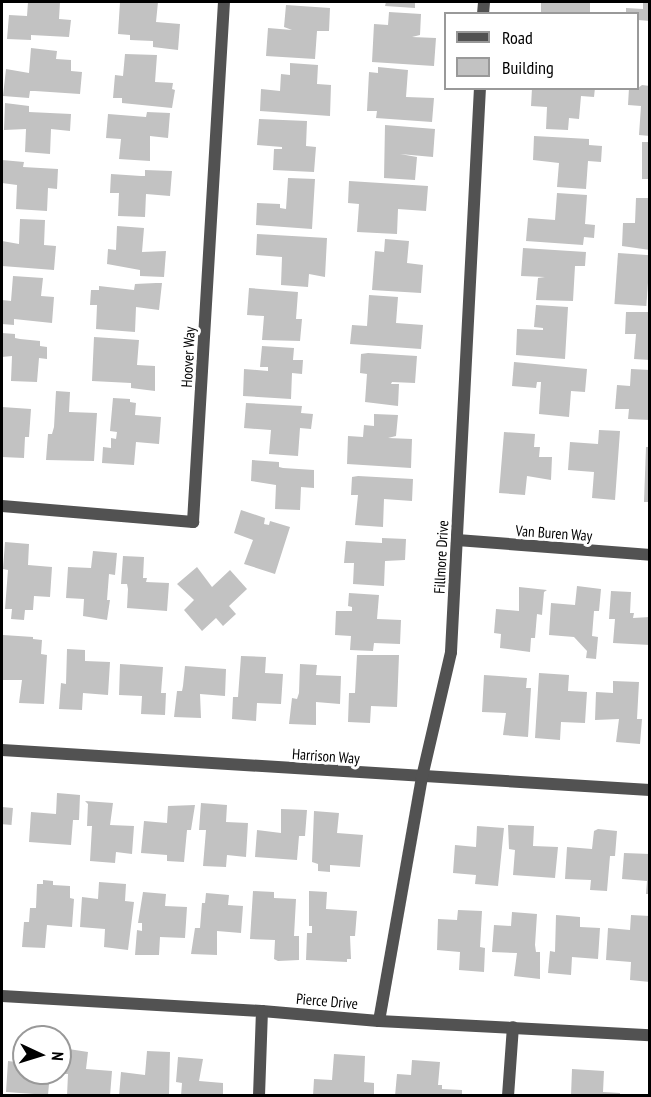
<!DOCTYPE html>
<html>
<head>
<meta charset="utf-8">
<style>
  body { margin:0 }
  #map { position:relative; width:651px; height:1097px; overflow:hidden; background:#fff; font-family:"PT Sans Narrow",sans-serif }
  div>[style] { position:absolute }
  .building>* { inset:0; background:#c2c2c2; transform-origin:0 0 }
  .minor>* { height:12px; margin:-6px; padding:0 6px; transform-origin:6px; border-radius:6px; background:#525252 }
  span { translate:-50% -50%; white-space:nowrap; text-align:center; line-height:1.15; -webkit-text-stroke:6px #fff; paint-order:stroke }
  .street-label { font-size:15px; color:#000 }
  .frame { position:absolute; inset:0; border:3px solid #000; pointer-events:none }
  .legend { position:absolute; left:444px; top:12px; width:195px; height:78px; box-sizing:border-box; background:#fff; border:2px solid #999; margin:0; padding:8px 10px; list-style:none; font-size:18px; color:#000 }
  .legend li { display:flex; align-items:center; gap:12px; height:30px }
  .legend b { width:30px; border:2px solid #999 }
  .north { position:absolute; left:12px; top:1025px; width:60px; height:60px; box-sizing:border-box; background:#fff; border:2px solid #999; border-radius:50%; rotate:94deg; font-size:16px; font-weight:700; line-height:24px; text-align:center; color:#000 }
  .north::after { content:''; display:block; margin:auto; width:21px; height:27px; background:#000; clip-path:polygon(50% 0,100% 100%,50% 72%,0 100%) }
</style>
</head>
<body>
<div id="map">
  <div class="building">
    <i style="clip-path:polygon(28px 2px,60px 2px,59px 19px,71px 20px,69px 37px,31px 35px,31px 40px,7px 39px,9px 15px,27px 16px)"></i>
    <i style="clip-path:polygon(120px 2px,158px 2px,156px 22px,180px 24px,178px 50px,153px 47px,153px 41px,130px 40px,130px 35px,118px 34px)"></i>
    <i style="clip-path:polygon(386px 2px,415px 2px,415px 8px,385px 6px)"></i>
    <i style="left:541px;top:2px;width:49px;height:12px"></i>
    <i style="clip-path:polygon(643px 2px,650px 2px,650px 21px,638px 20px,638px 14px,626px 14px,626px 8px,643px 9px)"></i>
    <i style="clip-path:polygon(286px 5px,330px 8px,329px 31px,317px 31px,315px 59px,266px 56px,268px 28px,292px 30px,284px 27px)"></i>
    <i style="clip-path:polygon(389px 12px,421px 14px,420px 35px,412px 37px,436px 38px,434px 66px,372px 62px,374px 24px,388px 25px)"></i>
    <i style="clip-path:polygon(31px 48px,57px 51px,56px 59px,71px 60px,71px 71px,82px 72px,80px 94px,35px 91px,30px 91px,29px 98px,3px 96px,6px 69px,29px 73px)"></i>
    <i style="clip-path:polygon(125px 54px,157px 55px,155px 82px,173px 83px,172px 89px,175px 90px,172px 108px,122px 103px,122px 98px,113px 98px,115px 75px,123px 76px)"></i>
    <i style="clip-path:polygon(290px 63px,318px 65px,317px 84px,331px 85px,330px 116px,260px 111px,261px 89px,280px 91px,281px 74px,290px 75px)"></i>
    <i style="clip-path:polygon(378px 67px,408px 70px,406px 97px,434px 98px,432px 122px,376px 118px,377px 111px,367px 111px,369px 72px,378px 73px)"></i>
    <i style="clip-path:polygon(642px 85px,650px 86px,650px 136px,639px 135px,641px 106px,628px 105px,629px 88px,638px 88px)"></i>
    <i style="clip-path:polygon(532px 88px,595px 88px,594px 97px,581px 96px,579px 119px,569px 118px,568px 130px,546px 129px,547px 107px,531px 106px)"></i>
    <i style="clip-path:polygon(5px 103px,29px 106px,29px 112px,71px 114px,70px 131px,51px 129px,50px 154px,25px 152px,26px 129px,4px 130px)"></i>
    <i style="clip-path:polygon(147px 112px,170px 113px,168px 138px,150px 136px,150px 161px,119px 159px,121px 139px,106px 138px,108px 114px,146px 117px)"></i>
    <i style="clip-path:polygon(259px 119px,307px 121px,306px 146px,316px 147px,314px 172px,273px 170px,274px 149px,282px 149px,282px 147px,257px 145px)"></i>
    <i style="clip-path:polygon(385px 125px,435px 129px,433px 157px,400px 154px,417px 157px,415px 180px,384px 178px)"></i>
    <i style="clip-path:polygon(534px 136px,589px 139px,589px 145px,602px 146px,601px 162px,588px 161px,586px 189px,557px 187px,559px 163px,533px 160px)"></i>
    <i style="left:642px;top:142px;width:8px;height:37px"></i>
    <i style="clip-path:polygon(2px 160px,24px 162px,23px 167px,58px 169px,57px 189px,48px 188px,47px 211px,16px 209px,17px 185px,2px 183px)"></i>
    <i style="clip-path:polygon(145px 170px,172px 171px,170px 196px,146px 194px,145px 217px,118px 216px,119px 193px,110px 193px,111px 174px,141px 176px,145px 176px)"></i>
    <i style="clip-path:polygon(288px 178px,315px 179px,312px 229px,256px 225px,257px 203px,280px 204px,280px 208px,286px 209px)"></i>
    <i style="clip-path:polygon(349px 181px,428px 186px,426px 211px,398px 209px,397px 234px,357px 232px,359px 204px,348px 203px)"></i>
    <i style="clip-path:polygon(557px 193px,587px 195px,585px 224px,595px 225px,594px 238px,584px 237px,583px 245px,526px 241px,528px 218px,555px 220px)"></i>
    <i style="clip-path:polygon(636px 198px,650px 198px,650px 250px,622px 246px,623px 223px,635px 223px)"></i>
    <i style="clip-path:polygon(20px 219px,45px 220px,44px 245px,56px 246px,54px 270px,2px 266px,2px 241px,19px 244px)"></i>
    <i style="clip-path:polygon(117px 226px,144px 228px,142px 252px,166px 251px,164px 277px,140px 276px,140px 270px,107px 264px,108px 249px,116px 250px)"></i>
    <i style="clip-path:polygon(257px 234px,327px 238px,325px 277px,309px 274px,308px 287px,281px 285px,282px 257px,256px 255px)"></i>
    <i style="clip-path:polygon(385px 239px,409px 241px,407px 263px,423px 265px,421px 293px,372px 290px,375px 251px,384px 252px)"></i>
    <i style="clip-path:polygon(523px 248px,586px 252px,585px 266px,575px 266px,573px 301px,536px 300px,538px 278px,545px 277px,521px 276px)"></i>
    <i style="left:618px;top:253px;width:32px;height:51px;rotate:4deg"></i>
    <i style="clip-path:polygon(13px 276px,43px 278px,41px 296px,54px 297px,52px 323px,14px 319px,14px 325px,2px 324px,2px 300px,11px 301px)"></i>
    <i style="clip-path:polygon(156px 283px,162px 283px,159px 310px,136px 307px,135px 332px,96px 329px,97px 305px,90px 305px,91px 290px,99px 290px,99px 286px,134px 290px,135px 284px)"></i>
    <i style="clip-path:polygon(249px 288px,298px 292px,296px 319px,302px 319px,300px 341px,262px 340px,264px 316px,247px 315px)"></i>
    <i style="clip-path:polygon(369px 295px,398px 297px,396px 323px,423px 325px,421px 349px,350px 344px,352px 325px,367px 326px)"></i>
    <i style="clip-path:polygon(536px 305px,568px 307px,565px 359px,516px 355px,517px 329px,543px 330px,543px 328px,534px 327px)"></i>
    <i style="clip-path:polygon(626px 312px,650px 312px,650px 360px,634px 359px,636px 334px,625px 334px)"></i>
    <i style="clip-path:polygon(2px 333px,15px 334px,15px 338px,20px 339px,40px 341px,40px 346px,47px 347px,47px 359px,39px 358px,37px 382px,11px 381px,12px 356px,2px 357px)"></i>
    <i style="clip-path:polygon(94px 337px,139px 340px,137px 365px,155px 366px,155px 391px,131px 388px,131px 383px,92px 381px)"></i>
    <i style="clip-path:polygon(262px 346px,294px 348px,293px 360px,303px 360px,302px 374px,292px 373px,291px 399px,243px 396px,244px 369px,268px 371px,268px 367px,260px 367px)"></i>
    <i style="clip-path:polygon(368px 353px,417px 356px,415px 383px,392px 382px,391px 384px,399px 384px,398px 406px,365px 402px,367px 374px,360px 373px,361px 354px)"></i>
    <i style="clip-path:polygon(514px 362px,587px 369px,585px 392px,571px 391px,569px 417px,539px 414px,541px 382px,537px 382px,536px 388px,512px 386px)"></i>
    <i style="clip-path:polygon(631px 369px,650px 370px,650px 420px,628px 419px,629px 409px,615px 409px,617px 385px,630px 386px)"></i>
    <i style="clip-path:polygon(56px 391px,70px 392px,69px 412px,97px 413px,94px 461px,46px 460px,48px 434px,52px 434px,54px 427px)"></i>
    <i style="clip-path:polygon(113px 398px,130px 399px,130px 402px,136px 403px,135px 415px,161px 417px,159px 444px,136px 442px,134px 465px,102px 463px,103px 447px,111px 448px,111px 438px,116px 439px,117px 432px,110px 431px)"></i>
    <i style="clip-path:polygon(246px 403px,302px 406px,301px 413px,313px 414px,311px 429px,300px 428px,298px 456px,269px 454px,271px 430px,244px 428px)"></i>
    <i style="clip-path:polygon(2px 407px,31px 409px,29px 437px,25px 437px,24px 458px,2px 457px)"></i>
    <i style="clip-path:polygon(374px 414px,398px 415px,396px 436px,388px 438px,412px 439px,411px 468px,347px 464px,348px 436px,363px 437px,364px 425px,374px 426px)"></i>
    <i style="clip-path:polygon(599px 430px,620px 431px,615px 500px,592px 498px,594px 472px,568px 470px,570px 442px,598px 444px)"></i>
    <i style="clip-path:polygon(504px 432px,535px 434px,534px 447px,540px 447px,539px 457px,552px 457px,551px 480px,527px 476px,525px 495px,499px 493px)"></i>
    <i style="clip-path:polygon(646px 447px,650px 447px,650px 502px,644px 502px)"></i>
    <i style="clip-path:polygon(252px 460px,279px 462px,279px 467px,283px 468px,314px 470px,314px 488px,301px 487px,300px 510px,275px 509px,276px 485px,251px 481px)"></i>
    <i style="clip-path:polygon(358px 476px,413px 479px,412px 501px,384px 499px,383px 527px,355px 525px,358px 495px,351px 495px,352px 477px)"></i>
    <i style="clip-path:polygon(241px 510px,265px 518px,264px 524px,269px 525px,270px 521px,290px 527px,275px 574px,244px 564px,253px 540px,234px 533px)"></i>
    <i style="clip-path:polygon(382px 538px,406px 539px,405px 560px,385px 561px,384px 586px,353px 584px,354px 563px,344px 563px,346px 541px,382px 543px)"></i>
    <i style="clip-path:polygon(5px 542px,29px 544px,28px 565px,52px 567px,50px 597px,34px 596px,33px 610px,25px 610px,24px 620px,11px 619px,12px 609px,5px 609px,8px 570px,3px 569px)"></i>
    <i style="clip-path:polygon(93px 551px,117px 553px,115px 575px,109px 574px,107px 600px,110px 600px,107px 620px,83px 616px,84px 599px,66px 598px,68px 567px,91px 568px)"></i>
    <i style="clip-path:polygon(123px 556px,144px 557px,143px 578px,147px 578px,146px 582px,169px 583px,167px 611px,127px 608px,128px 589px,127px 584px,121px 584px)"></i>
    <i style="clip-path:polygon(197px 567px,212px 587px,230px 570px,247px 589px,229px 606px,236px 614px,223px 626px,216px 618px,202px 631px,184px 610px,194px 600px,177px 584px)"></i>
    <i style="clip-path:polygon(577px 586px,601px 589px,599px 611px,594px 611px,592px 636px,598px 637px,596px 659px,586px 658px,587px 651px,574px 637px,549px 635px,551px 603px,575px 605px)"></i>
    <i style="clip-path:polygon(519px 587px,547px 590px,544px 592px,542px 615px,537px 614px,535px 638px,531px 638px,530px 652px,500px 648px,501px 634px,494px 633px,496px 609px,519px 611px)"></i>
    <i style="clip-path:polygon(611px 591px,631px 592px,630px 613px,634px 613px,633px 618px,650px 617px,650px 645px,613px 643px,615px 619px,609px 619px)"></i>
    <i style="clip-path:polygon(349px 593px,379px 595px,377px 619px,401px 620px,400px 644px,374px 643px,373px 651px,350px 650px,351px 636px,335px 635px,336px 611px,352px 611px,352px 607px,348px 606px)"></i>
    <i style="clip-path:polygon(3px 635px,33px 637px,33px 639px,42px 640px,41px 654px,47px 655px,44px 704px,19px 703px,22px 680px,2px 680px)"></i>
    <i style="clip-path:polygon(67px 649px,85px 650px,85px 661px,110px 662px,108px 695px,83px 693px,82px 710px,59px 709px,61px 683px,66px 684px)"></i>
    <i style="clip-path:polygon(357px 655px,399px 655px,397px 707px,371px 706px,370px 723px,348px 722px,349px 693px,355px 693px)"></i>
    <i style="clip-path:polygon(241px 656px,266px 657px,265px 673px,283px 674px,281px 704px,257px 703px,256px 721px,232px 719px,233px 697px,238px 697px)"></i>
    <i style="clip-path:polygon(120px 664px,163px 667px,161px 693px,166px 693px,165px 715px,141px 714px,142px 696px,119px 695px)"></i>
    <i style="clip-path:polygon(300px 664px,317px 665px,316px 675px,341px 676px,340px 704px,316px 702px,316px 725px,289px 724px,292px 698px,297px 699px,299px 693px)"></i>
    <i style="clip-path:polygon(185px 666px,226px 669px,225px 696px,200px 694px,201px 718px,174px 717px,177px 691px,182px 691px,183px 686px)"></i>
    <i style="clip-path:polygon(539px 673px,569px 675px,568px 691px,587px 692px,585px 723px,561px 722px,560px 740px,535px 738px)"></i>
    <i style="clip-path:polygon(484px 675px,527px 678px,526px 688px,531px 688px,528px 737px,503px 735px,506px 713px,482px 712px)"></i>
    <i style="clip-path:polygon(613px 681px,639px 682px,637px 719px,642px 719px,640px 744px,616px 742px,619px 719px,595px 720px,596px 692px,613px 693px)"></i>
    <i style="clip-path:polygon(57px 793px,80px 795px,79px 820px,73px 820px,71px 845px,29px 842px,31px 812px,56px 814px)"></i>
    <i style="clip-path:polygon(85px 801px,113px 803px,110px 825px,134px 826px,132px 854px,116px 852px,115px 863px,90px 861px,92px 826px,87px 826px,88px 804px)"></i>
    <i style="clip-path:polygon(201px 803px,227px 805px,226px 822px,248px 823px,246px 857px,227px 855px,226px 867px,203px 866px,206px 830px,199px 830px)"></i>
    <i style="clip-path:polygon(195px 805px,191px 830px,187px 830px,184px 862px,167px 861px,167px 855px,141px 853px,144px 821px,167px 823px,168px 806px)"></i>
    <i style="left:2px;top:807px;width:11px;height:17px;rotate:5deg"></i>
    <i style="clip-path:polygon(281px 809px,307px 810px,305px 836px,299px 836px,297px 860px,255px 857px,257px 830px,281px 833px)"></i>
    <i style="clip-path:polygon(314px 811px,339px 813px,337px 833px,363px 835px,360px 867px,330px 865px,330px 872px,318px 871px,318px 864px,312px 862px)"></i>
    <i style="clip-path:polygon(508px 825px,534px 826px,533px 846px,558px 847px,555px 878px,513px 875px,515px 850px,509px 849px)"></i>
    <i style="clip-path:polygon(477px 826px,504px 828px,498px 886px,475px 884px,476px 875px,453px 873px,455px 845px,476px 847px)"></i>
    <i style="clip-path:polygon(598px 829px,617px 831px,615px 856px,610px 856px,607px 891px,590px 890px,591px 880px,565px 879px,567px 847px,592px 849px,594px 831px)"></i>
    <i style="clip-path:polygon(624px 853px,650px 854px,650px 894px,646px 894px,647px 881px,622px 879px)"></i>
    <i style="clip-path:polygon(43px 880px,53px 881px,53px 885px,70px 886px,70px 898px,74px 899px,72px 927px,47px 925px,45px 948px,22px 947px,24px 922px,29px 922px,30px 908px,36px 908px,37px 884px,43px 884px)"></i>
    <i style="clip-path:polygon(99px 882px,126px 884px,125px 901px,134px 902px,128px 950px,104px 947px,105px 929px,80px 927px,82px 897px,98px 899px)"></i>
    <i style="clip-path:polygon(253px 891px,274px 892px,274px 898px,296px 899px,294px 936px,299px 936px,299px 960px,278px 961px,274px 959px,275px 940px,250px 939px)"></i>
    <i style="clip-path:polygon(309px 891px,327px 892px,326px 909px,357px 911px,355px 936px,350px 936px,351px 959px,347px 959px,347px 962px,306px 960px,307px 933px,312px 933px,312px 926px,309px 926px)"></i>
    <i style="clip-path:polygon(143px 892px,166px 894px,165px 906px,187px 907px,185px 938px,160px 937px,159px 955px,135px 955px,137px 930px,142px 931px,142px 923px,138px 923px)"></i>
    <i style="clip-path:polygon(206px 893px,229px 895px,228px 905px,243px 906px,241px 933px,217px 931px,217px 955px,191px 954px,195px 928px,200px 928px,202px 903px,205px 903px)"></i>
    <i style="clip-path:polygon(458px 910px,482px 911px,480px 947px,485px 948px,484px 972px,459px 970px,460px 952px,437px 950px,438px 919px,457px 920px)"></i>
    <i style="clip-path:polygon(512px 912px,537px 914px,535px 945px,536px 952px,540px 952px,540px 979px,514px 976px,517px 953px,492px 952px,494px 925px,511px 926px)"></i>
    <i style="clip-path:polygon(556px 915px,580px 917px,580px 927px,600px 928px,598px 959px,572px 957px,571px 975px,548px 973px,550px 951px,555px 952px)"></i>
    <i style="clip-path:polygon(631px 915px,650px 916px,650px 982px,630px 980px,631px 962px,606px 960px,608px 928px,630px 930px)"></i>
    <i style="clip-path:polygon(62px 1048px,88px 1052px,86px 1069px,112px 1071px,110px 1096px,67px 1096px,68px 1074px,62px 1074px)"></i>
    <i style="clip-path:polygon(147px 1051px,170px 1052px,169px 1096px,119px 1096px,121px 1072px,145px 1075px)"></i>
    <i style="clip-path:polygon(334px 1054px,365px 1056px,364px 1082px,374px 1083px,374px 1096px,313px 1096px,314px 1079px,332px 1080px)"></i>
    <i style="clip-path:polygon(178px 1057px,203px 1059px,199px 1081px,223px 1083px,223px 1096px,181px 1096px,182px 1083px,176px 1082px)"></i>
    <i style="clip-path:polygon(412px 1060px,440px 1062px,438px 1085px,442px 1085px,442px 1089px,462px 1090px,462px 1096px,395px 1096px,397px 1074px,411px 1075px)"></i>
    <i style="clip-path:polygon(8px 1061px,24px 1063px,24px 1073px,50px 1073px,48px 1095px,6px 1092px)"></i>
    <i style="clip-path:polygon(572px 1069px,604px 1071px,603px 1092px,620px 1093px,620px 1096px,571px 1096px)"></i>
  </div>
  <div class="minor">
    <i style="left:483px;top:14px;width:12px;rotate:-85deg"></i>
    <i style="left:2px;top:506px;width:192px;rotate:4.8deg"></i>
    <i style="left:193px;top:522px;width:521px;rotate:-86.59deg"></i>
    <i style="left:457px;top:540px;width:194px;rotate:4.4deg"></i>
    <i style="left:2px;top:750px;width:649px;rotate:3.53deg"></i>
    <i style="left:2px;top:996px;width:260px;rotate:3.3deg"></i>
    <i style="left:262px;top:1011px;width:117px;rotate:4.9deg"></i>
    <i style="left:379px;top:1021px;width:271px;rotate:3deg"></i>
    <i style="left:379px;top:1021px;width:248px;rotate:-80deg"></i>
    <i style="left:422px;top:777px;width:128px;rotate:-76.9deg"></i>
    <i style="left:451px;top:652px;width:565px;rotate:-87.06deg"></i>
    <i style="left:259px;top:1096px;width:85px;rotate:-88deg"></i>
    <i style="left:508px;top:1096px;width:69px;rotate:-85.9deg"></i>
  </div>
  <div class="street-label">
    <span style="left:188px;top:357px;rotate:-87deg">Hoover Way</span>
    <span style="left:554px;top:533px;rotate:4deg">Van Buren Way</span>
    <span style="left:441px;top:557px;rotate:-87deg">Fillmore Drive</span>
    <span style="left:326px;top:756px;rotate:4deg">Harrison Way</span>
    <span style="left:327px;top:1001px;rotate:5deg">Pierce Drive</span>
  </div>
  <div class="frame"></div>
  <ul class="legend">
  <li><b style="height:8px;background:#525252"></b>Road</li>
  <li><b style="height:16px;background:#c2c2c2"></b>Building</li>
  </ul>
  <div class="north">N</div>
</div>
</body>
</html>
